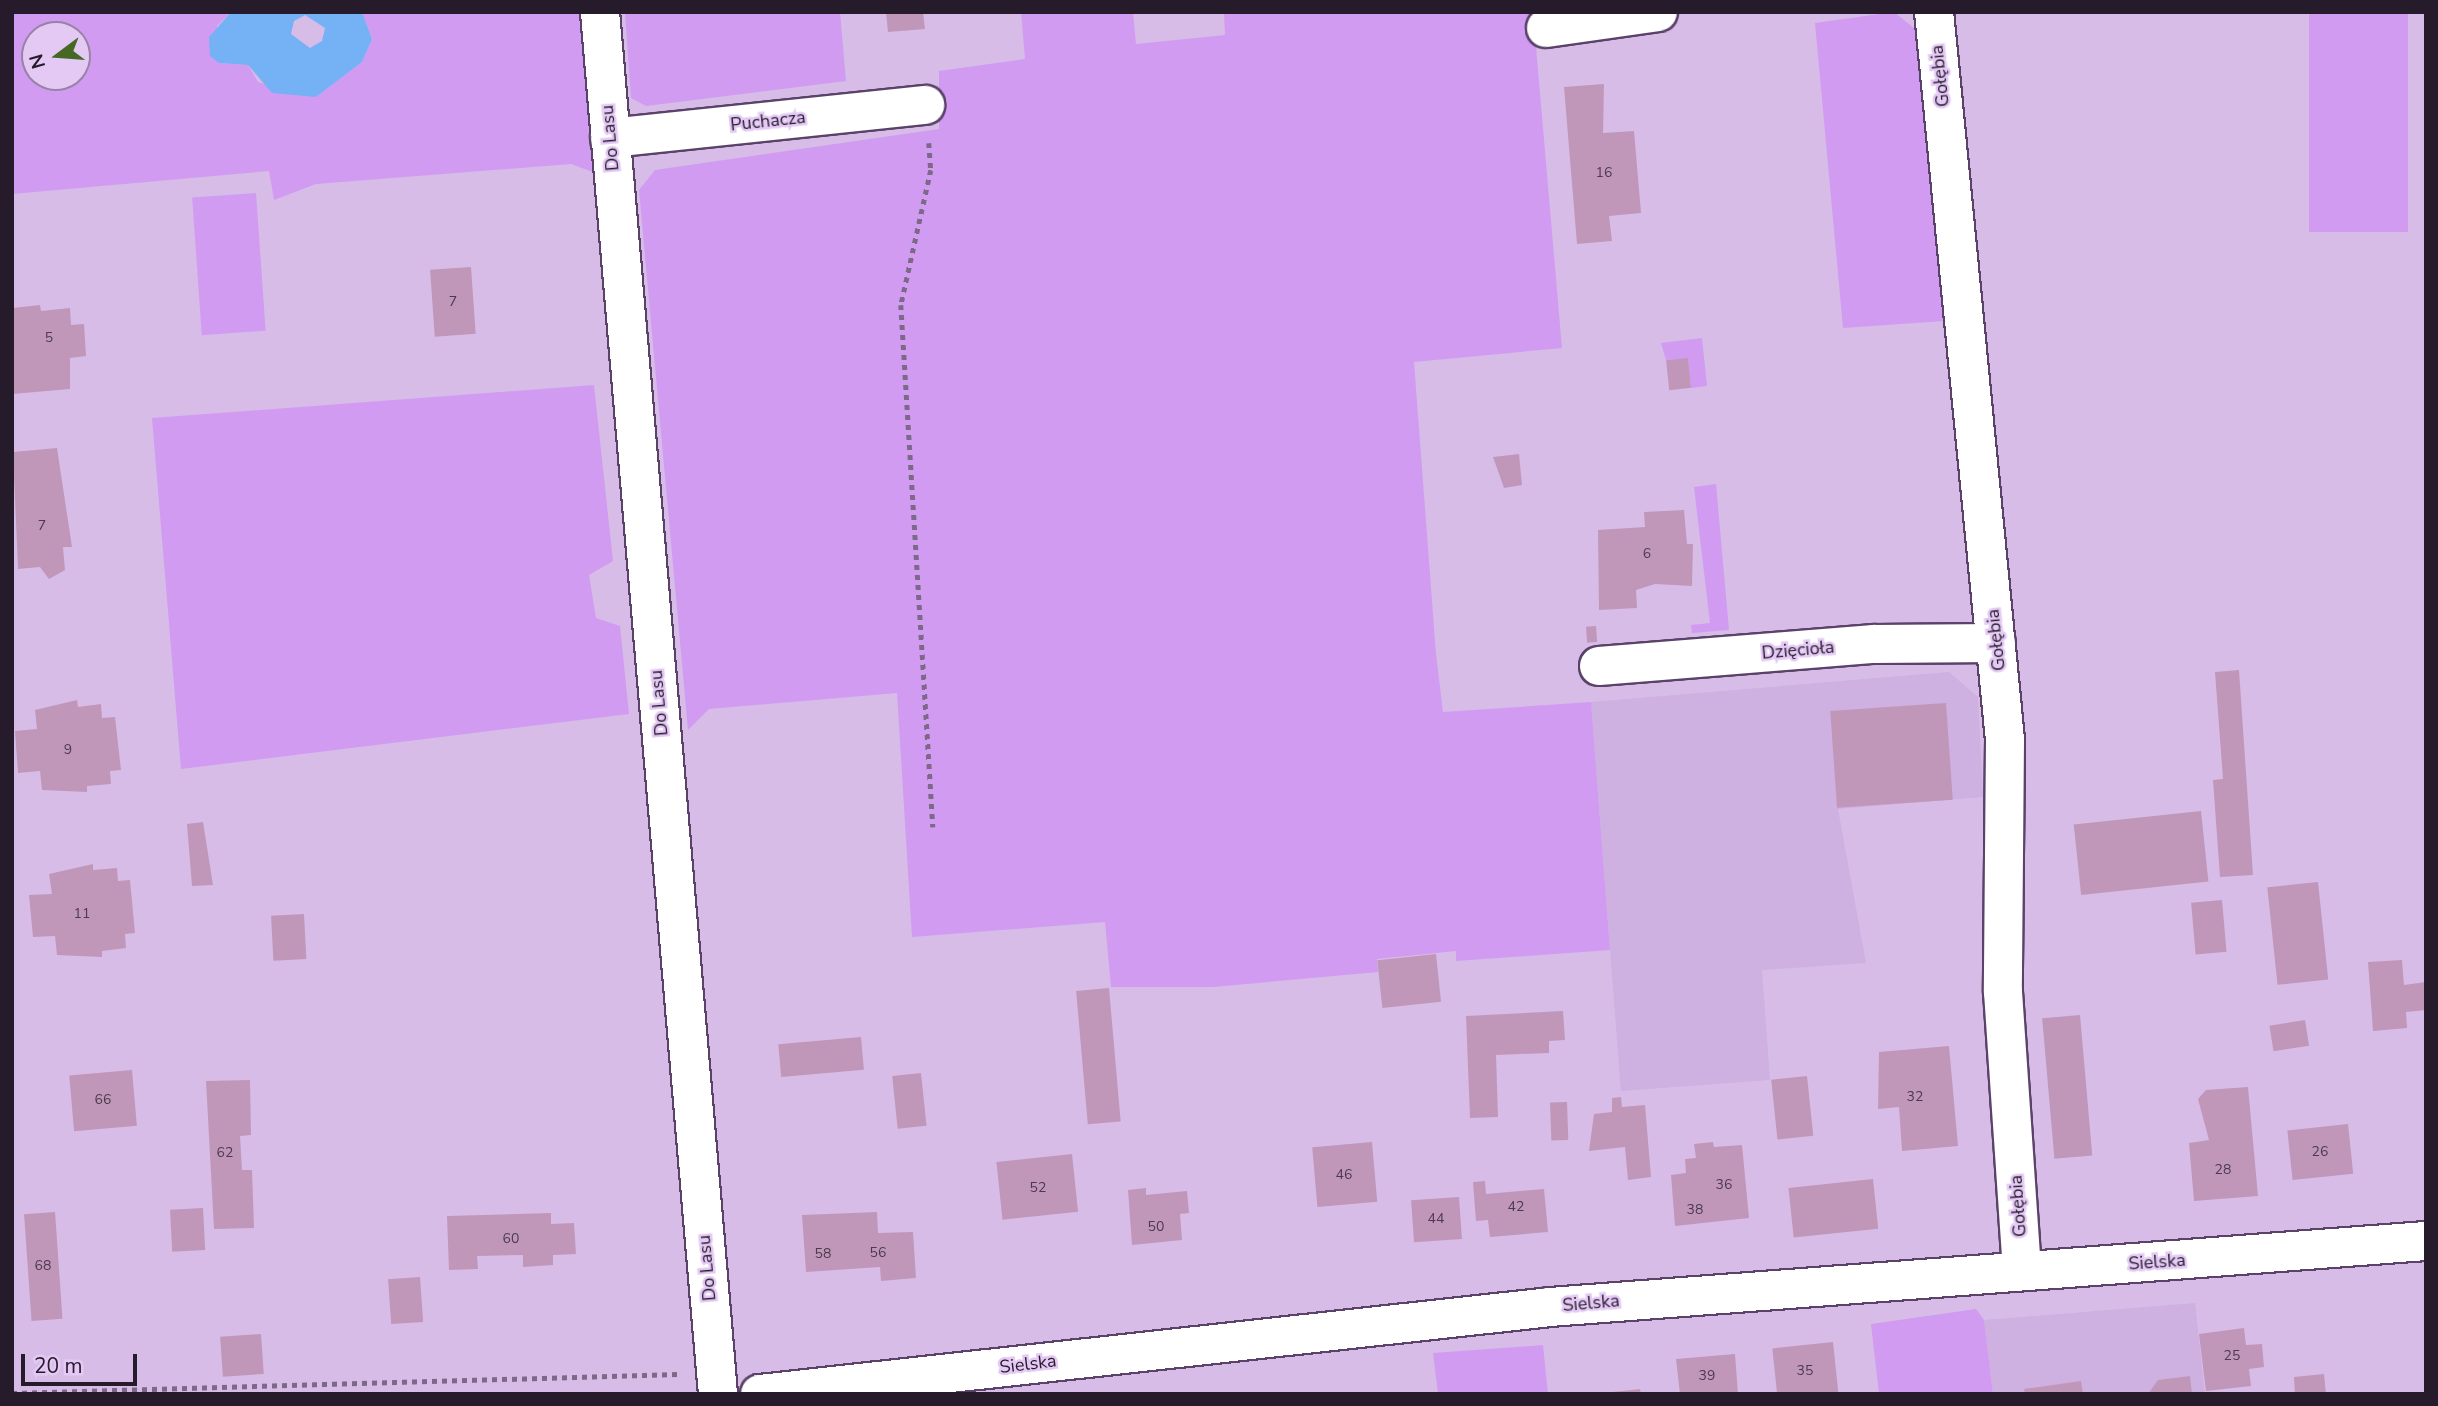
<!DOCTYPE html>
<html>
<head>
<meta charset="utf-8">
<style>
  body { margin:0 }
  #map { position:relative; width:2438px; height:1406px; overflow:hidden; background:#d7bce8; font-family:"Nunito Sans",sans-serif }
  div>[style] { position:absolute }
  .built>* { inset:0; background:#ceb0e1 }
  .green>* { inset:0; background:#d19bf2; transform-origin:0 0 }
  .water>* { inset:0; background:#75b1f5 }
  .building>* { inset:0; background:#c097b9; transform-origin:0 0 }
  .path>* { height:4.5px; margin-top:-2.25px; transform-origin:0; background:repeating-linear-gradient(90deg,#7c6987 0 5px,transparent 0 10px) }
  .roads { filter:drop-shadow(2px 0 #5a4268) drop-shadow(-2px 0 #5a4268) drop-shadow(0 2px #5a4268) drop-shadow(0 -2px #5a4268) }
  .minor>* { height:38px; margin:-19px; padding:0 19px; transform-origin:19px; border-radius:19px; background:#fff }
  span { translate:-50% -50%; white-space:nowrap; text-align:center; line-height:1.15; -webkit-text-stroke:5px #e4c9f5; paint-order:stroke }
  .number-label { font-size:14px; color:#4c3a4e }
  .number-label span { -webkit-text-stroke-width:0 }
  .street-label { font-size:18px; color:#251b2b }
  .frame { position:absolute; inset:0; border:14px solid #251b2b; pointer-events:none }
  .north { position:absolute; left:21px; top:21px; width:70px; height:70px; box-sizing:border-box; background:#e4c9f5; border:2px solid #9883a4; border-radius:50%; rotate:254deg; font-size:19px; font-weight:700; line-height:28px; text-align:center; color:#251b2b }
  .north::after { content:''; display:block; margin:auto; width:24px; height:32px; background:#456922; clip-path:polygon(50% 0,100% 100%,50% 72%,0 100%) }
  .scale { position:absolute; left:21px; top:1354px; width:116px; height:32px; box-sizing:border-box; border:4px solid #251b2b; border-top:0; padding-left:9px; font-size:21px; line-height:24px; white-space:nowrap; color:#251b2b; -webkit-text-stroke:5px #e4c9f5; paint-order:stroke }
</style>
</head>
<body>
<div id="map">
  <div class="built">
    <i style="clip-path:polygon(1949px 672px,1978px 697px,1983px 797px,1838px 809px,1866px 963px,1762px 970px,1770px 1080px,1621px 1091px,1591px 702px)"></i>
    <i style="clip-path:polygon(2195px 1303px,2205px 1394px,1993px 1394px,1984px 1320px)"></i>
  </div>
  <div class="green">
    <i style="clip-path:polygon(evenodd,12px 12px,231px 12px,217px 26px,219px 63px,248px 65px,258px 82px,316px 97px,362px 62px,372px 39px,362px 12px,581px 12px,593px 172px,571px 164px,316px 184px,274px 200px,269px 171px,12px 194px,12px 12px,35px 35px,77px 35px,77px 77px,35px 77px,35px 35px)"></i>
    <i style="clip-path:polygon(625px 12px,840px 12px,846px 81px,646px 106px,631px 98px)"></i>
    <i style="clip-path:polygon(1021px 12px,1133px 12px,1136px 44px,1225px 35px,1224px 12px,1533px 12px,1562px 348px,1414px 362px,1436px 654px,1443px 712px,1591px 702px,1610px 950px,1456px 961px,1456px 951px,1377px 959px,1378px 972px,1213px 987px,1111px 987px,1105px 922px,912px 937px,897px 693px,709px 709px,688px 730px,639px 190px,655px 170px,939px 129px,939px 71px,1025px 59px)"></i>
    <i style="clip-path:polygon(1894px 12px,1919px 32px,1944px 321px,1843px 328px,1815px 23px)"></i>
    <i style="left:2309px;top:12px;width:99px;height:220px"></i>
    <i style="left:256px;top:193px;width:138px;height:64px;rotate:86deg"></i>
    <i style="clip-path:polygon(1702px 338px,1707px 386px,1691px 388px,1688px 359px,1666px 360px,1661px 343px)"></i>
    <i style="clip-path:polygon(594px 385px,613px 561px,589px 575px,596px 618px,620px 626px,629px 714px,181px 769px,152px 418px)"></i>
    <i style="clip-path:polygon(1716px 484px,1729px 630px,1692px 633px,1691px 625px,1710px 623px,1694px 487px)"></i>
    <i style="clip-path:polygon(1976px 1309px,1984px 1320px,1993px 1394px,1879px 1394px,1871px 1324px)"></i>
    <i style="clip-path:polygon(1543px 1345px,1548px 1394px,1438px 1394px,1433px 1353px)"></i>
  </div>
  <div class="water">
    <i style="clip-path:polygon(evenodd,231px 12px,362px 12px,372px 39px,362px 62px,316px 97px,272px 93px,248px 65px,219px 63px,210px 56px,209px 37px,231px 12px,305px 15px,325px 28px,322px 41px,310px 48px,291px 34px,294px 21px,305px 15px)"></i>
  </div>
  <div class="building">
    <i style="clip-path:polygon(886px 12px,923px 12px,925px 29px,888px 32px)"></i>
    <i style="clip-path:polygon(1604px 84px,1603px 133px,1634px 131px,1641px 213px,1609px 216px,1612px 241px,1577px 244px,1564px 87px)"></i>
    <i style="left:471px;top:267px;width:67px;height:41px;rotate:86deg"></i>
    <i style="clip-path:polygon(40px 305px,41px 311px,70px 308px,71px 325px,84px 324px,86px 356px,70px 358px,70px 389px,12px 394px,13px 308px)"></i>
    <i style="left:1688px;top:358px;width:30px;height:22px;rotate:84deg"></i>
    <i style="clip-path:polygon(57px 448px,72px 547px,63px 547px,65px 570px,49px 579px,40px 567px,18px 569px,13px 452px)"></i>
    <i style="clip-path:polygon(1519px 454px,1522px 485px,1504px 488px,1493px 457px)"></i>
    <i style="clip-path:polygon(1684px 510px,1687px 544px,1693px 544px,1692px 586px,1655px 584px,1636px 590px,1637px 608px,1599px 610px,1598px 530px,1645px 527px,1644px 512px)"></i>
    <i style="left:1596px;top:626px;width:16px;height:10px;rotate:86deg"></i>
    <i style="clip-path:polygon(2239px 670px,2253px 875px,2220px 877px,2213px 780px,2223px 779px,2215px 672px)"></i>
    <i style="clip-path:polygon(77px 700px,78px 707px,101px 704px,102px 718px,115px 717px,121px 770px,110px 771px,111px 784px,87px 786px,87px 792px,42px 790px,40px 771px,18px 773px,15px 731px,37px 729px,35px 710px)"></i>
    <i style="left:1946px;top:703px;width:97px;height:116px;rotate:86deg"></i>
    <i style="left:2201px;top:811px;width:71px;height:128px;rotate:84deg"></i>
    <i style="clip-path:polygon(203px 822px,213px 885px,192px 886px,187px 824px)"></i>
    <i style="clip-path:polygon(93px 864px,93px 870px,117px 868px,118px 881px,130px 880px,135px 933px,125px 934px,126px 948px,102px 951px,102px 957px,57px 955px,55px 936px,33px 937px,29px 895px,52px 894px,49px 874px)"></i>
    <i style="left:2318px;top:882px;width:98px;height:51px;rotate:84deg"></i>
    <i style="left:2222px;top:900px;width:52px;height:31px;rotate:85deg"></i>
    <i style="left:304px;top:914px;width:45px;height:33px;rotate:87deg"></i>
    <i style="left:1436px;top:954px;width:48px;height:59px;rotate:84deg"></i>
    <i style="clip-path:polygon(2402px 960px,2404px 985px,2426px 982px,2426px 1010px,2406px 1012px,2407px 1028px,2373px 1031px,2368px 962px)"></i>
    <i style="left:1109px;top:988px;width:134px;height:33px;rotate:85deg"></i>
    <i style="clip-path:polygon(1563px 1011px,1565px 1040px,1549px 1041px,1549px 1053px,1496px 1055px,1498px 1117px,1470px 1118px,1466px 1016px)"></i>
    <i style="left:2080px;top:1015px;width:141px;height:38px;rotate:85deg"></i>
    <i style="left:2305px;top:1020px;width:26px;height:36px;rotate:81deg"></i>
    <i style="left:861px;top:1037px;width:33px;height:83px;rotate:85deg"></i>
    <i style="clip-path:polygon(1949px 1046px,1958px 1146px,1902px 1151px,1899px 1107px,1878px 1109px,1879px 1052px)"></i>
    <i style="left:132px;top:1070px;width:56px;height:63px;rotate:85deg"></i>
    <i style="left:921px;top:1073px;width:53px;height:29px;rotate:84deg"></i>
    <i style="left:1807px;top:1076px;width:60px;height:36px;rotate:84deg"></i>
    <i style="clip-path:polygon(250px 1080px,251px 1135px,240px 1136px,242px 1170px,252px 1170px,254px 1228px,214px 1229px,206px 1081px)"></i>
    <i style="clip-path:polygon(2248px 1087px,2258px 1196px,2194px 1201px,2189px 1143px,2209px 1140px,2198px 1099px,2206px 1090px)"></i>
    <i style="clip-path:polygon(1621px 1097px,1622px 1107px,1645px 1105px,1651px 1177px,1628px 1180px,1625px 1147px,1589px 1151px,1594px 1114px,1612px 1112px,1612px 1098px)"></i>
    <i style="left:1567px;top:1102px;width:38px;height:17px;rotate:88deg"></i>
    <i style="left:2348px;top:1124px;width:50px;height:61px;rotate:84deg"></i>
    <i style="left:1372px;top:1142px;width:60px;height:60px;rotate:85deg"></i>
    <i style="clip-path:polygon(1713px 1142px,1714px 1147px,1742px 1145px,1749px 1218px,1675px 1226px,1671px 1175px,1686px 1173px,1685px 1159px,1696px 1158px,1694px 1144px)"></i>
    <i style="left:1072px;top:1154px;width:58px;height:76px;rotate:84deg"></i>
    <i style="left:1873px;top:1179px;width:50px;height:85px;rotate:84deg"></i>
    <i style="clip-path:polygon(1485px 1181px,1486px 1194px,1544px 1189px,1548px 1232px,1490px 1237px,1488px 1220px,1476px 1221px,1473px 1182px)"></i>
    <i style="clip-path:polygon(1146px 1188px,1146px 1195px,1187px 1191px,1189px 1213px,1180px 1214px,1182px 1240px,1132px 1245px,1128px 1190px)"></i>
    <i style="left:1459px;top:1197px;width:42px;height:48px;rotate:86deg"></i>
    <i style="left:203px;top:1208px;width:42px;height:33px;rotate:87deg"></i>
    <i style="left:55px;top:1212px;width:107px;height:31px;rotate:86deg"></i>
    <i style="clip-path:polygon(877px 1212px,878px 1233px,913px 1232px,916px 1278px,881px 1281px,880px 1267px,806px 1272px,802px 1215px)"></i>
    <i style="clip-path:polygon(551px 1213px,551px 1224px,574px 1223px,576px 1254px,553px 1255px,553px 1265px,523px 1267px,523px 1255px,477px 1256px,478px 1269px,449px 1270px,447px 1216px)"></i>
    <i style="left:420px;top:1277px;width:45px;height:32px;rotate:86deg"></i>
    <i style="clip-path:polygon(2244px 1328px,2246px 1345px,2262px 1344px,2264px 1367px,2249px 1369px,2251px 1386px,2206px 1391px,2199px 1334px)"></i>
    <i style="left:261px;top:1334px;width:40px;height:41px;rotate:86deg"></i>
    <i style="left:1833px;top:1342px;width:51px;height:61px;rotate:84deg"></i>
    <i style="clip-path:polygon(1735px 1354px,1738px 1394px,1680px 1394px,1676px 1359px)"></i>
    <i style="clip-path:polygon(2324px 1374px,2326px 1394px,2295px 1394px,2294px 1377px)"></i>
    <i style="clip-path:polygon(2190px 1376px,2192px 1394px,2148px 1394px,2158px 1380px)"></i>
    <i style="clip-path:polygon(2081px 1381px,2083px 1394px,2025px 1394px,2024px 1389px)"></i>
    <i style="clip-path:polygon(1640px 1389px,1641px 1394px,1613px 1394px,1613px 1392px)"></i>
  </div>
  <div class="path">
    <i style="left:929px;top:143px;width:27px;rotate:86deg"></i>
    <i style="left:931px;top:170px;width:138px;rotate:102.5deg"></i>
    <i style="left:901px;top:305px;width:523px;rotate:86.49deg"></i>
    <i style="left:12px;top:1393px;width:666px;rotate:-1.63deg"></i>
  </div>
  <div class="roads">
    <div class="minor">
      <i style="left:600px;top:12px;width:1387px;rotate:85.12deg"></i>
      <i style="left:1934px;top:12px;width:731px;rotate:84.43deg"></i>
      <i style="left:2005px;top:740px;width:252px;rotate:90.5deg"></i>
      <i style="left:2003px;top:992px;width:279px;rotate:86.1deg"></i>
      <i style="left:1546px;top:28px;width:113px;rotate:-8.1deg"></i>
      <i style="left:610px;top:138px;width:317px;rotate:-6deg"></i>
      <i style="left:1599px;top:666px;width:276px;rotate:-4.6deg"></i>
      <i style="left:1874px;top:644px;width:122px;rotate:-0.5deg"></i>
      <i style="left:760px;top:1394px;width:795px;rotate:-6.28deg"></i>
      <i style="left:1550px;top:1307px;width:878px;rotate:-4.31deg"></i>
    </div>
  </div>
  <div class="number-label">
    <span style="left:1604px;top:173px">16</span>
    <span style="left:453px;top:302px">7</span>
    <span style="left:49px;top:338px">5</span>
    <span style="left:42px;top:526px">7</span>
    <span style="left:1647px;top:554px">6</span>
    <span style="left:68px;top:750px">9</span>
    <span style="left:82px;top:914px">11</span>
    <span style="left:1915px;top:1097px">32</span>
    <span style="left:103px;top:1100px">66</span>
    <span style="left:2320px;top:1152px">26</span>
    <span style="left:225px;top:1153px">62</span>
    <span style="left:2223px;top:1170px">28</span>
    <span style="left:1344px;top:1175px">46</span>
    <span style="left:1724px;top:1185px">36</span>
    <span style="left:1038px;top:1188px">52</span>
    <span style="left:1516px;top:1207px">42</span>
    <span style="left:1695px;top:1210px">38</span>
    <span style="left:1436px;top:1219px">44</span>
    <span style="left:1156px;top:1227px">50</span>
    <span style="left:511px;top:1239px">60</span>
    <span style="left:878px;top:1253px">56</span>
    <span style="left:823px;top:1254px">58</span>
    <span style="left:43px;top:1266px">68</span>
    <span style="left:2232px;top:1356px">25</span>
    <span style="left:1805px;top:1371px">35</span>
    <span style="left:1707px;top:1376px">39</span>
  </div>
  <div class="street-label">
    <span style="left:1940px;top:76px;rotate:-96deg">Gołębia</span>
    <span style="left:768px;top:121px;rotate:-6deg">Puchacza</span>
    <span style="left:610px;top:138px;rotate:-95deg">Do Lasu</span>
    <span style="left:1996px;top:640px;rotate:-96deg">Gołębia</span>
    <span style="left:1798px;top:650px;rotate:-5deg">Dzięcioła</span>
    <span style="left:659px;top:703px;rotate:-95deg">Do Lasu</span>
    <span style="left:2018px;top:1206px;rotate:-94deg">Gołębia</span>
    <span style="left:2157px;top:1262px;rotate:-4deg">Sielska</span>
    <span style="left:707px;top:1268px;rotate:-95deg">Do Lasu</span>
    <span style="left:1591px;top:1303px;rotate:-5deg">Sielska</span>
    <span style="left:1028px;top:1364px;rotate:-7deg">Sielska</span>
  </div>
  <div class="frame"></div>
  <div class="north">N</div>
  <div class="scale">20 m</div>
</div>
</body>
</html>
